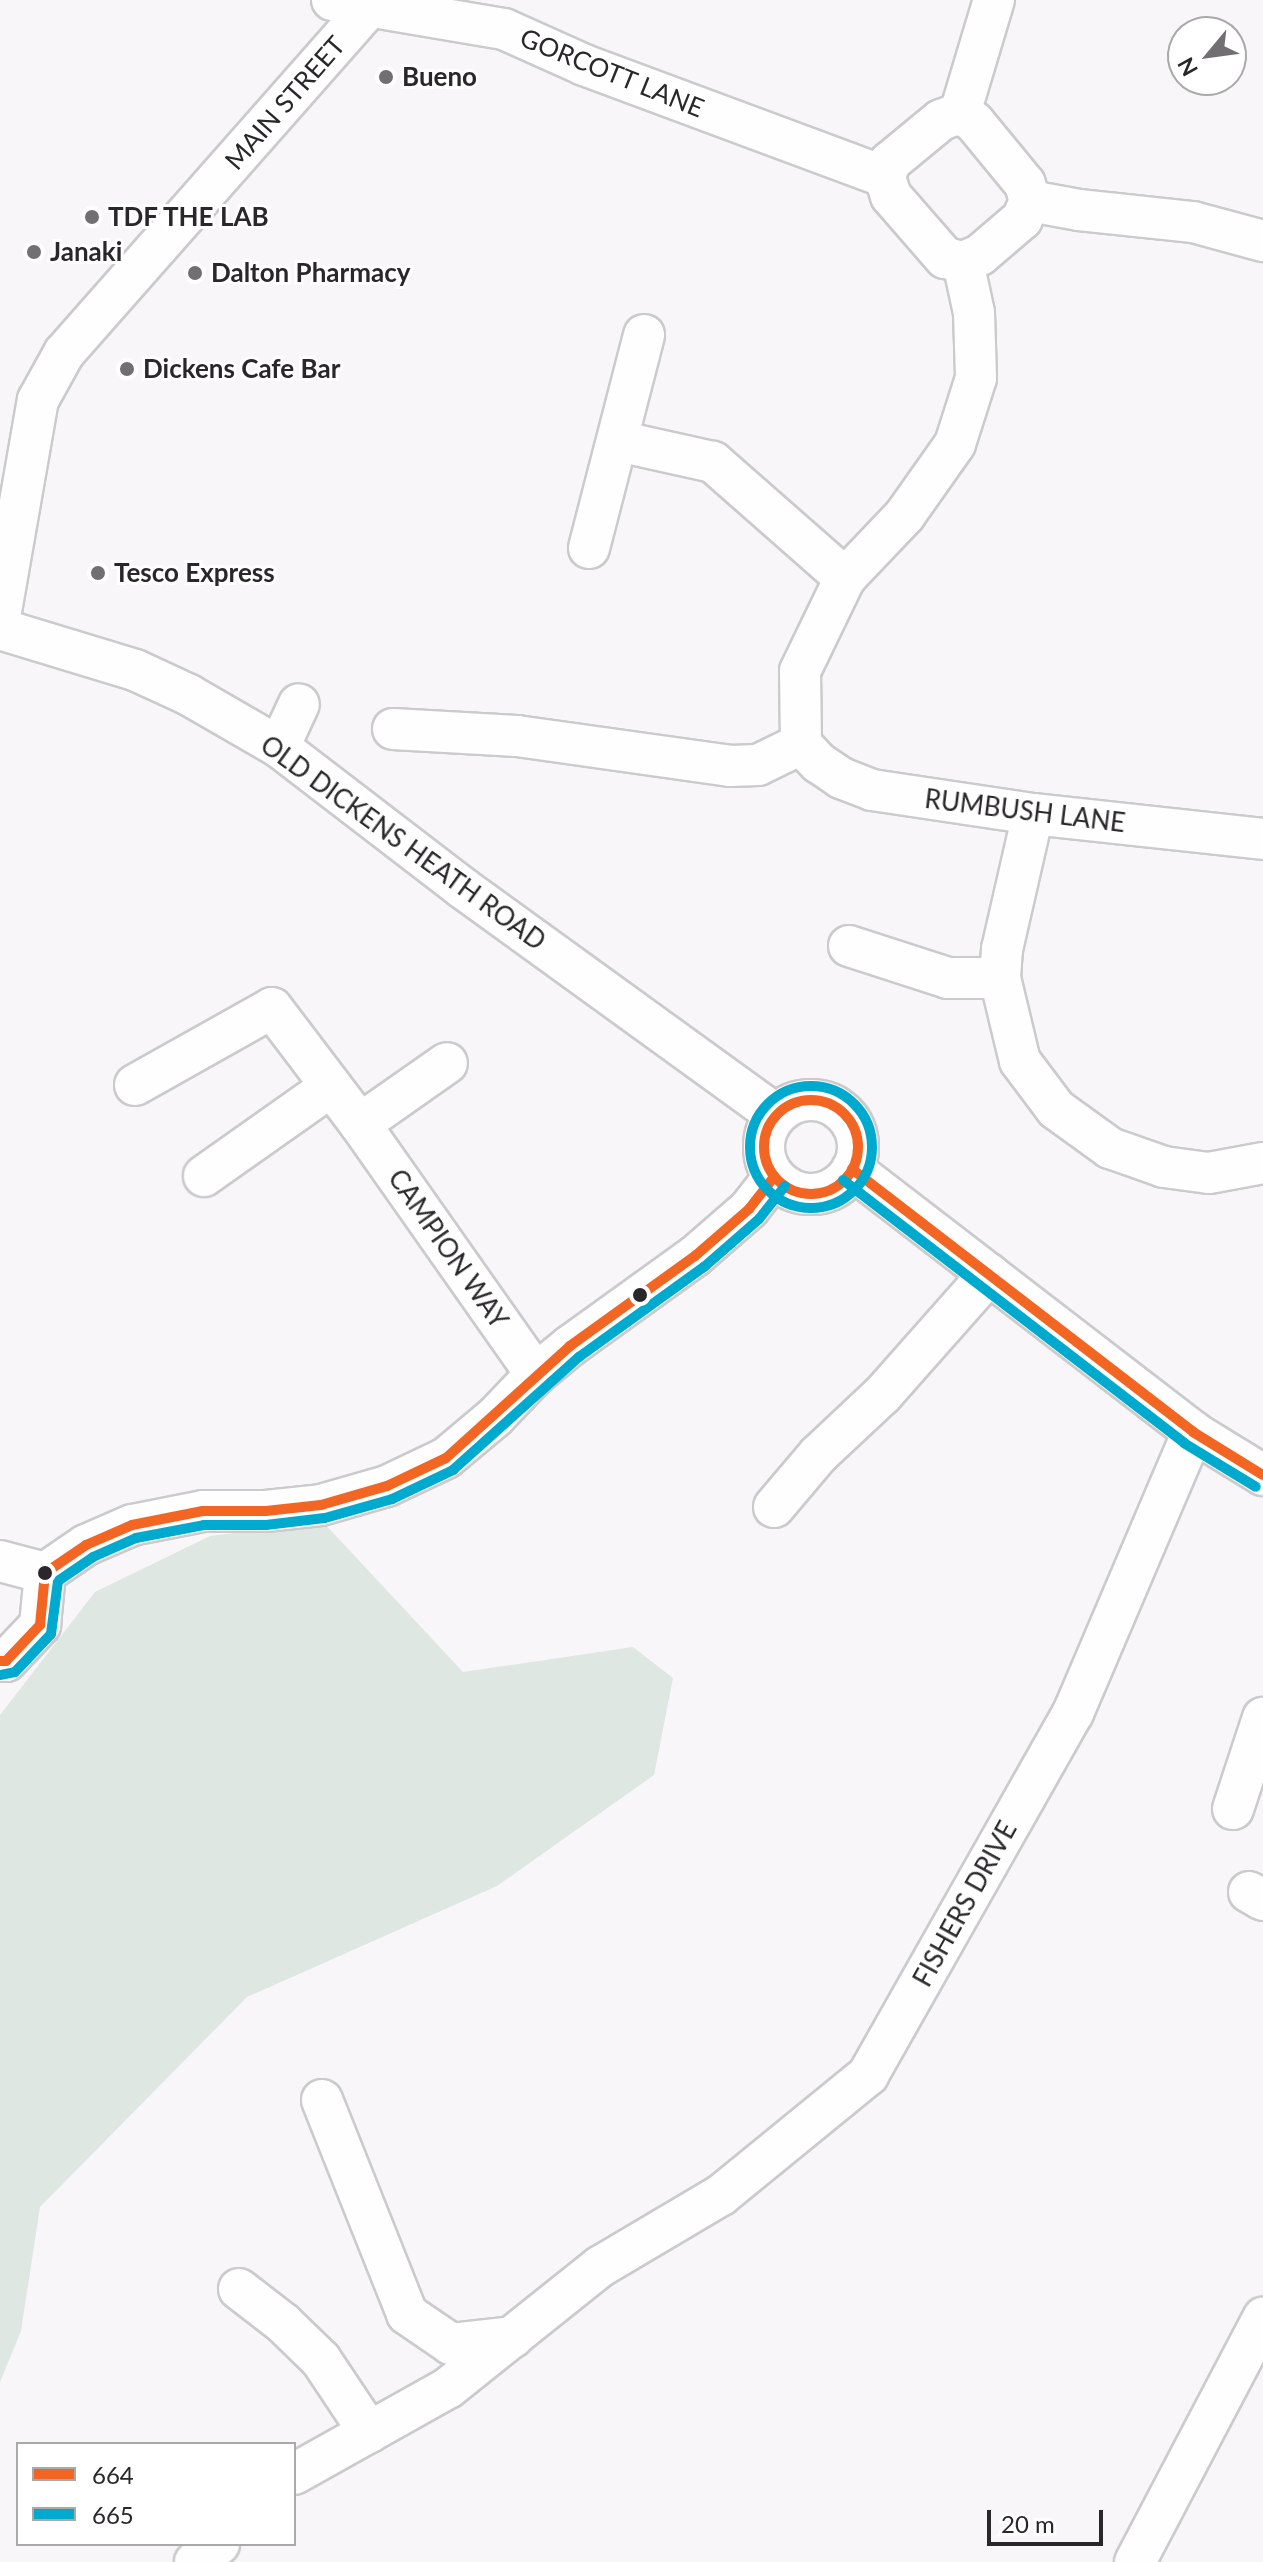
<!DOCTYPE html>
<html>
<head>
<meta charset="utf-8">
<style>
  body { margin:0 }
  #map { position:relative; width:1263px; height:2562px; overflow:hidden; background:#f8f6f9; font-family:Lato,sans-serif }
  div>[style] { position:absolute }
  .green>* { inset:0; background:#dee7e1 }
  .roads { filter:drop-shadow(2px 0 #cbcacc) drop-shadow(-2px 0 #cbcacc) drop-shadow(0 2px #cbcacc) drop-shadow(0 -2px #cbcacc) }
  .minor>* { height:40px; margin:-20px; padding:0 20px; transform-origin:20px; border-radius:20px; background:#fefefe }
  .minor>.ring { margin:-20px; padding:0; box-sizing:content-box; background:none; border:40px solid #fefefe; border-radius:50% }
  .bus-1>* { height:10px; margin:-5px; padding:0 5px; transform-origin:5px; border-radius:5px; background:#f26522 }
  .bus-1>.ring { margin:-5px; padding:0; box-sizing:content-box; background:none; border:10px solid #f26522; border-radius:50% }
  .bus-2>* { height:10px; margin:-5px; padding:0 5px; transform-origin:5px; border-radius:5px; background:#00a9ce }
  .bus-2>.ring { margin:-5px; padding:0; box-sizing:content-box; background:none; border:10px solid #00a9ce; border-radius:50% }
  .dots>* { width:22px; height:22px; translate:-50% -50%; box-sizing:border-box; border:4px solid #fff; border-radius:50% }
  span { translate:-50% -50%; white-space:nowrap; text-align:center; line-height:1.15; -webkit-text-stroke:6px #fff; paint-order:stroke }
  .street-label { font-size:26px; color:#292729 }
  .poi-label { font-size:26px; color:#292729; font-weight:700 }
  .left { translate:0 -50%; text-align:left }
  .legend { position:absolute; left:16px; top:2442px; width:280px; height:104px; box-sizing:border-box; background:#fff; border:2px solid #a9a9a9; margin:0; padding:10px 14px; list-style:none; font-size:24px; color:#292729 }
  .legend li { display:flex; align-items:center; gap:16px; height:40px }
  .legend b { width:40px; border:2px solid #a9a9a9 }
  .north { position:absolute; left:1167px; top:16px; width:80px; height:80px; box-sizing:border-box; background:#fff; border:2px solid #a9a9a9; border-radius:50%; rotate:241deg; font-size:22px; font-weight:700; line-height:32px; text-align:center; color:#292729 }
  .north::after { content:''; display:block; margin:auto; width:28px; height:36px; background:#716f72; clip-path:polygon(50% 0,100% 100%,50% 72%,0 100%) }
  .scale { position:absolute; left:987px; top:2510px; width:116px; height:36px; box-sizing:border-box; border:4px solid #292729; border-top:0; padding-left:10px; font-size:24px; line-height:28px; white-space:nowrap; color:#292729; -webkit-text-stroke:6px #fff; paint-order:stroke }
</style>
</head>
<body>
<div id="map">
  <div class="green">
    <i style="clip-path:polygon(323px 1522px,463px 1672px,633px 1647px,673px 1678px,654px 1775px,497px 1886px,247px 1997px,40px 2207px,21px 2331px,0 2382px,0 1715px,95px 1592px,210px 1536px)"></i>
  </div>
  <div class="roads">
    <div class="minor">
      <i style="left:332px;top:0;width:174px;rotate:9.6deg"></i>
      <i style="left:504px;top:29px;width:88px;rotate:24.2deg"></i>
      <i style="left:584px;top:65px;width:321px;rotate:20.4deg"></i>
      <i style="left:960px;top:113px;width:17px;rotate:33deg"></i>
      <i style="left:974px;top:122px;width:80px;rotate:50.6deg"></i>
      <i style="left:1025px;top:184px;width:18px;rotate:74deg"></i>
      <i style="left:1030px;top:201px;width:20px;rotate:114deg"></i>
      <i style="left:1022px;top:219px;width:55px;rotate:139.4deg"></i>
      <i style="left:980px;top:255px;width:18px;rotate:158deg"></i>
      <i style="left:963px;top:262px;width:18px;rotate:-167deg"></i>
      <i style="left:945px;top:258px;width:82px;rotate:-131.1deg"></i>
      <i style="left:891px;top:196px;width:20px;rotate:-108deg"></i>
      <i style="left:885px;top:177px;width:16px;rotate:-72deg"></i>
      <i style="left:890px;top:162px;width:66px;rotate:-39.5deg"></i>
      <i style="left:941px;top:120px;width:20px;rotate:-20deg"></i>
      <i style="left:960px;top:113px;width:118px;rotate:-73.3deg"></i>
      <i style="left:1030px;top:201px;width:50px;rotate:10.4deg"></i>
      <i style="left:1079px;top:210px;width:115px;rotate:6deg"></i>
      <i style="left:1193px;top:222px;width:73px;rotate:15.2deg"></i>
      <i style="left:963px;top:262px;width:52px;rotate:77.8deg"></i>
      <i style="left:974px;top:313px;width:65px;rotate:88.2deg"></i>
      <i style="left:976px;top:378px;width:69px;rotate:107.7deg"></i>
      <i style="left:955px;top:444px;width:87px;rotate:125.2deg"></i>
      <i style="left:905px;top:515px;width:87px;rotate:133.6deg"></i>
      <i style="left:845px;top:578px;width:103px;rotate:115.8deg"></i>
      <i style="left:800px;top:671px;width:73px;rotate:89.2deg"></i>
      <i style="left:801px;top:744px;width:26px;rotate:47deg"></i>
      <i style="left:819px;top:763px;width:27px;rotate:34deg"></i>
      <i style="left:841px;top:778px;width:33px;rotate:21deg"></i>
      <i style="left:872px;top:790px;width:163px;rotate:8.5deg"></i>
      <i style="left:1033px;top:814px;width:231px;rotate:6.2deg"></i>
      <i style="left:618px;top:441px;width:97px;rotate:12.5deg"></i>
      <i style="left:713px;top:462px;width:176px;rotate:41.3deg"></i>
      <i style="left:589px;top:548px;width:220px;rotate:-75.5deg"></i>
      <i style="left:0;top:617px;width:220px;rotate:-80.1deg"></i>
      <i style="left:38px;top:400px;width:54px;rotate:-61deg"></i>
      <i style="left:64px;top:353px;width:461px;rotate:-48.6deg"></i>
      <i style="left:0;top:629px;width:141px;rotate:16.9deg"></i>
      <i style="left:135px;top:670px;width:60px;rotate:24.8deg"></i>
      <i style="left:189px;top:695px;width:104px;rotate:30deg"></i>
      <i style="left:279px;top:747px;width:233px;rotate:37.5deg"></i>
      <i style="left:464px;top:889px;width:385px;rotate:35.9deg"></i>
      <i style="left:393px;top:729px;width:124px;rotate:3.2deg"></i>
      <i style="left:517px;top:736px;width:215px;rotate:8deg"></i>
      <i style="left:730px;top:766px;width:28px;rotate:-2deg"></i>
      <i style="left:758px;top:765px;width:48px;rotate:-26deg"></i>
      <i style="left:279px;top:747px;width:47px;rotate:-65.1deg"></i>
      <i style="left:1033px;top:814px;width:139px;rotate:102.9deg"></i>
      <i style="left:1002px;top:949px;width:29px;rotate:94deg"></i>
      <i style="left:1000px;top:978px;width:85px;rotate:76.5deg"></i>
      <i style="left:1020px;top:1061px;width:60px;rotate:53.1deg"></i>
      <i style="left:1056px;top:1109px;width:67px;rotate:35.8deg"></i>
      <i style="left:1110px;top:1148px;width:57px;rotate:19.4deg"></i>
      <i style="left:1164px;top:1167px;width:45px;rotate:7.6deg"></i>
      <i style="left:1209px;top:1173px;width:55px;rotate:-10.5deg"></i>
      <i style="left:849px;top:946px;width:104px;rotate:17.9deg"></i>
      <i style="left:948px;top:978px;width:52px"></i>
      <i style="left:135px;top:1085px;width:157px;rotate:-29.3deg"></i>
      <i style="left:272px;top:1008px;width:146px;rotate:52.8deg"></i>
      <i style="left:360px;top:1124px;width:306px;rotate:54.9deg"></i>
      <i class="ring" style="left:764px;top:1100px;width:54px;height:54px"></i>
      <i style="left:360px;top:1124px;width:106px;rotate:-35deg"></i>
      <i style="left:852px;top:1169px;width:431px;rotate:37.6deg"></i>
      <i style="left:1193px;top:1432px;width:82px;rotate:31.6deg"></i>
      <i style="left:204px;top:1176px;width:154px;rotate:-35.2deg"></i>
      <i style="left:774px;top:1507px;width:68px;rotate:-49.8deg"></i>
      <i style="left:818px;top:1455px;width:89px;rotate:-43.2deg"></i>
      <i style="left:883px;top:1394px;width:160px;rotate:-48.5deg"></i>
      <i style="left:0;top:1561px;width:47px;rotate:14.9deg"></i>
      <i style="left:0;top:1661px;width:6px"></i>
      <i style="left:6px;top:1661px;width:50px;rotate:-46.6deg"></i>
      <i style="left:40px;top:1625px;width:52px;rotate:-84.5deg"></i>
      <i style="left:45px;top:1573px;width:50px;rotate:-34.3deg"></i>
      <i style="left:86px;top:1545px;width:50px;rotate:-23.5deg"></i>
      <i style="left:132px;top:1525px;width:72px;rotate:-11.2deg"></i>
      <i style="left:203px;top:1511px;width:63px"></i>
      <i style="left:266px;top:1511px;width:55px;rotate:-6.2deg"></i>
      <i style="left:321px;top:1505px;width:69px;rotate:-16.1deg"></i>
      <i style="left:387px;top:1486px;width:65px;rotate:-25.4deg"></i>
      <i style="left:446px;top:1458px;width:64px;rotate:-39.9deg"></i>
      <i style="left:495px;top:1417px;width:59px;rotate:-46.4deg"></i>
      <i style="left:536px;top:1374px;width:44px;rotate:-39.5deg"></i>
      <i style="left:570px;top:1346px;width:154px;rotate:-35.8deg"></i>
      <i style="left:695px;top:1256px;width:72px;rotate:-41deg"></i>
      <i style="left:749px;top:1209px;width:41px;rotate:-52deg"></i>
      <i style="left:1233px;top:1809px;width:96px;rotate:-71.8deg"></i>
      <i style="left:1249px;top:1892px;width:16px;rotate:30deg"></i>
      <i style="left:322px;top:2100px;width:230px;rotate:68.3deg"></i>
      <i style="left:407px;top:2314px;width:53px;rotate:34.3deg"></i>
      <i style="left:451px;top:2344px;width:62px;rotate:-6.4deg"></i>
      <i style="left:239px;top:2289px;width:56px;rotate:37.7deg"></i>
      <i style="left:283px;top:2323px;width:53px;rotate:44.2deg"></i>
      <i style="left:321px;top:2360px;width:87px;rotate:56.3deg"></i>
      <i style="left:294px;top:2474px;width:176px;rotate:-29.2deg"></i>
      <i style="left:448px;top:2388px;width:196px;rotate:-38.6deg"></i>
      <i style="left:601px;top:2266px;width:139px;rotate:-30.6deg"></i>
      <i style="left:721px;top:2195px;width:190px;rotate:-39.2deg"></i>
      <i style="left:868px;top:2075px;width:416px;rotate:-60.5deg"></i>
      <i style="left:1073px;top:1713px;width:306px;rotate:-66.9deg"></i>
      <i style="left:195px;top:2562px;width:30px;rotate:-37deg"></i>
      <i style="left:1135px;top:2562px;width:276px;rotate:-62.3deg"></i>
    </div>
  </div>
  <div class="bus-1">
    <i class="ring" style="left:764px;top:1100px;width:84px;height:84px"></i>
    <i style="left:852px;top:1169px;width:431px;rotate:37.6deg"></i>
    <i style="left:1193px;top:1432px;width:82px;rotate:31.6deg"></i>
    <i style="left:0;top:1661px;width:6px"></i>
    <i style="left:6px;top:1661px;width:50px;rotate:-46.6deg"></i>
    <i style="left:40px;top:1625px;width:52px;rotate:-84.5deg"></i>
    <i style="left:45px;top:1573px;width:50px;rotate:-34.3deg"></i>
    <i style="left:86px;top:1545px;width:50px;rotate:-23.5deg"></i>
    <i style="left:132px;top:1525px;width:72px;rotate:-11.2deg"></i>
    <i style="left:203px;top:1511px;width:63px"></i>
    <i style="left:266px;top:1511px;width:55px;rotate:-6.2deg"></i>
    <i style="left:321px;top:1505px;width:69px;rotate:-16.1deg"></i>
    <i style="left:387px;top:1486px;width:65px;rotate:-25.4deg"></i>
    <i style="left:446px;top:1458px;width:167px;rotate:-42.1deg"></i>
    <i style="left:570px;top:1346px;width:154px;rotate:-35.8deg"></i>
    <i style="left:695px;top:1256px;width:72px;rotate:-41deg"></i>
    <i style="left:749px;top:1209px;width:41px;rotate:-52deg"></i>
  </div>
  <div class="bus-2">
    <i class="ring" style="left:750px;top:1086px;width:112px;height:112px"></i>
    <i style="left:843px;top:1180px;width:431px;rotate:37.6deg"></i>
    <i style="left:1184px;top:1443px;width:84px;rotate:31.4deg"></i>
    <i style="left:0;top:1675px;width:15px;rotate:-11deg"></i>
    <i style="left:15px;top:1672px;width:52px;rotate:-46.5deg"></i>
    <i style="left:51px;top:1634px;width:53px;rotate:-82.5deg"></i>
    <i style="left:58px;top:1581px;width:42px;rotate:-34.4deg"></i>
    <i style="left:93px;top:1557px;width:47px;rotate:-23.8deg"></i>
    <i style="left:136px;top:1538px;width:69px;rotate:-10.8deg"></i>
    <i style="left:204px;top:1525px;width:62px"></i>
    <i style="left:266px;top:1525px;width:59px;rotate:-6.8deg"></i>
    <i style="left:325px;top:1518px;width:70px;rotate:-15.8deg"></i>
    <i style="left:392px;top:1499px;width:68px;rotate:-25.4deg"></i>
    <i style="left:453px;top:1470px;width:169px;rotate:-41.9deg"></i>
    <i style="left:579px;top:1357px;width:154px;rotate:-35.8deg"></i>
    <i style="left:704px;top:1267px;width:73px;rotate:-41.1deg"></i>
    <i style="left:759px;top:1219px;width:42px;rotate:-51.8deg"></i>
  </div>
  <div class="dots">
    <i style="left:386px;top:77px;background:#716f72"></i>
    <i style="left:92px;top:217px;background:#716f72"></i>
    <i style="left:34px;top:252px;background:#716f72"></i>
    <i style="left:195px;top:273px;background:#716f72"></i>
    <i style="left:127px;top:369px;background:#716f72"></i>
    <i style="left:98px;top:573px;background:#716f72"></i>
    <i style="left:640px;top:1295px;background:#292729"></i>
    <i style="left:45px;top:1573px;background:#292729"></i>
  </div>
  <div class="street-label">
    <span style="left:612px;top:73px;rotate:22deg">GORCOTT LANE</span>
    <span style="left:285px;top:103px;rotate:-49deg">MAIN STREET</span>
    <span style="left:1025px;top:811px;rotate:7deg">RUMBUSH LANE</span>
    <span style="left:403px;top:843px;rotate:36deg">OLD DICKENS HEATH ROAD</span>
    <span style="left:448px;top:1249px;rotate:55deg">CAMPION WAY</span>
    <span style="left:965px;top:1904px;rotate:-61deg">FISHERS DRIVE</span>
  </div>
  <div class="poi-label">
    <span class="left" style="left:402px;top:77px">Bueno</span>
    <span class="left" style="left:108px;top:217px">TDF THE LAB</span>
    <span class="left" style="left:50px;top:252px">Janaki</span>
    <span class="left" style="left:211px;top:273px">Dalton Pharmacy</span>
    <span class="left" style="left:143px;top:369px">Dickens Cafe Bar</span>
    <span class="left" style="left:114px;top:573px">Tesco Express</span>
  </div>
  <ul class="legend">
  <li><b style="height:10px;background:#f26522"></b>664</li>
  <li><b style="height:10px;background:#00a9ce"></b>665</li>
  </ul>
  <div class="north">N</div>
  <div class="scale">20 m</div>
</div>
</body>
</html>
